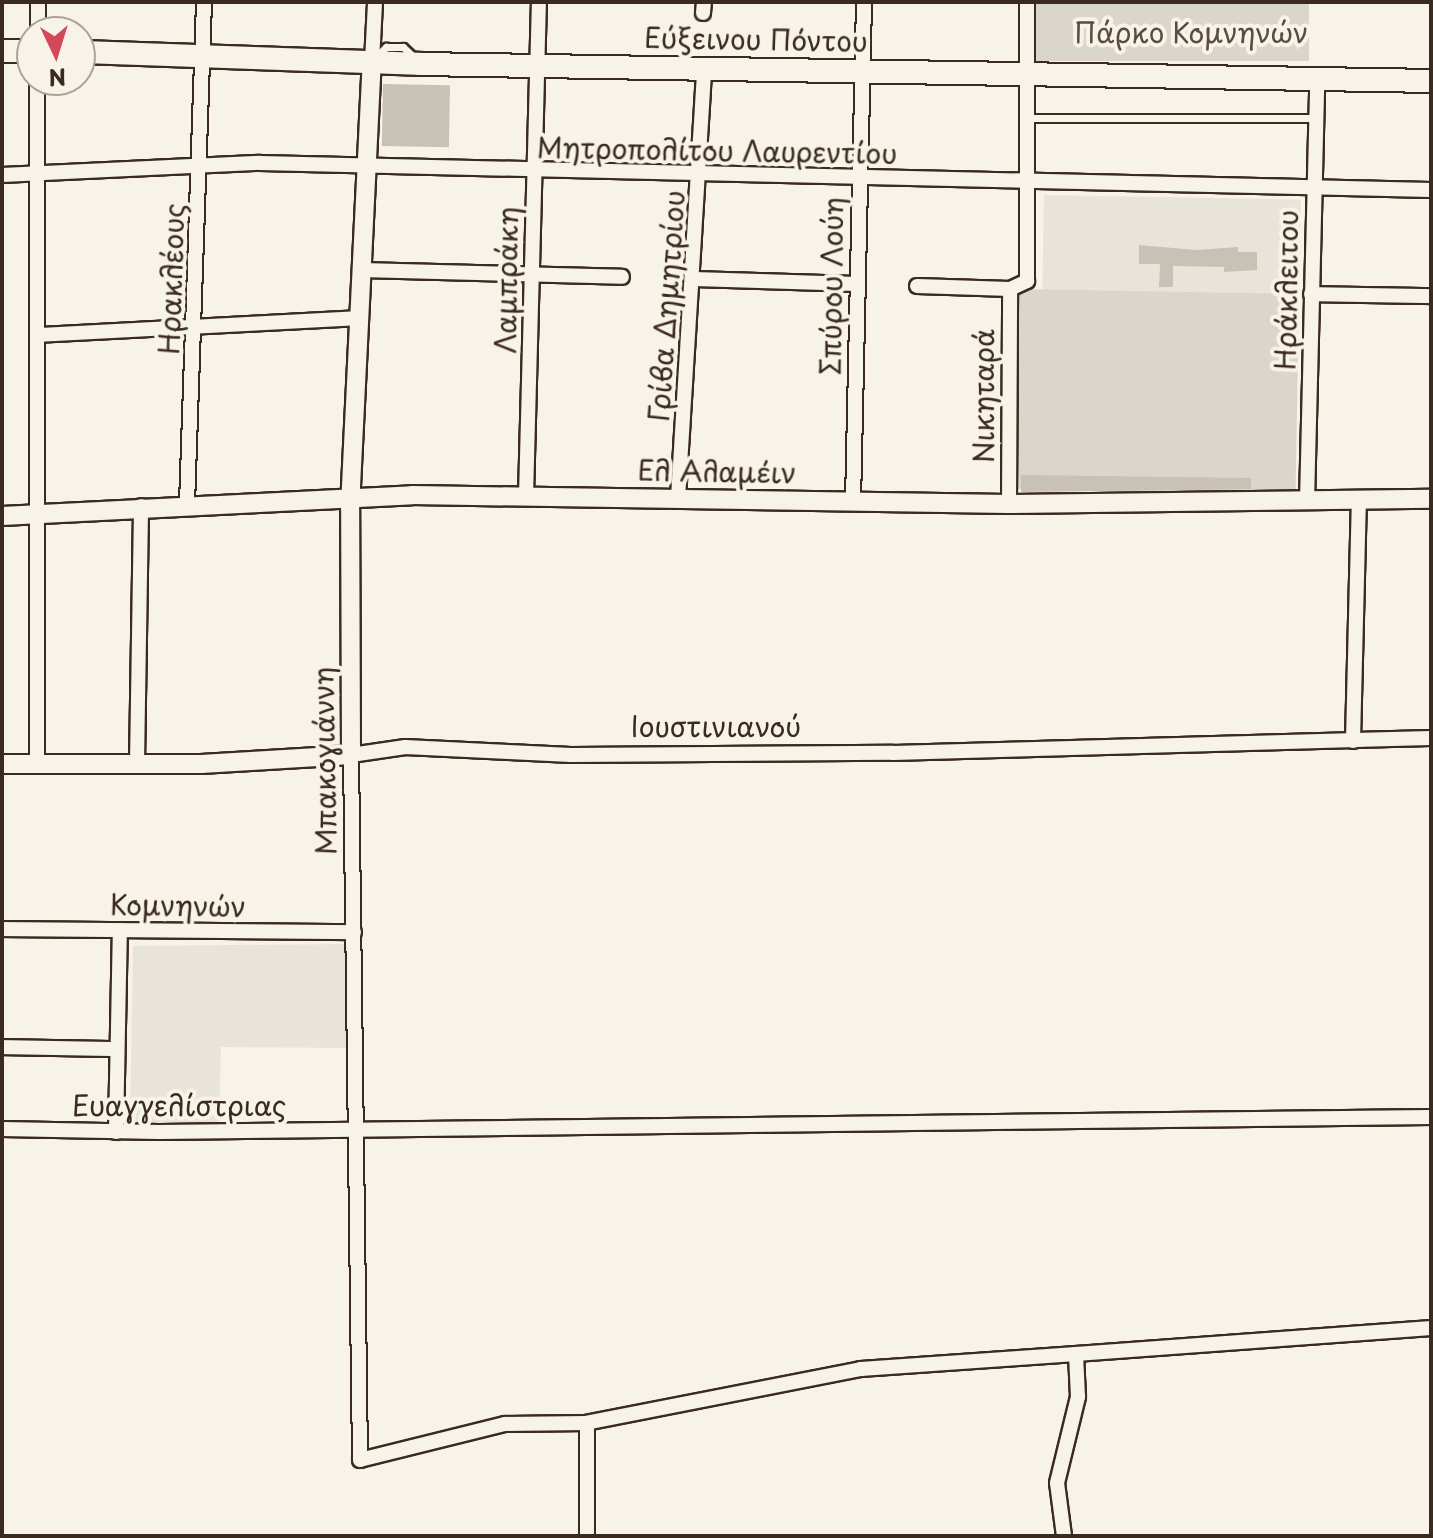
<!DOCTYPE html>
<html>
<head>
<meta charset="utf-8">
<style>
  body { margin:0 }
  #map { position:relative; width:1433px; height:1538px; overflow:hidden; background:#f7f3e8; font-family:"Playpen Sans",sans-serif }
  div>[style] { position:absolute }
  .built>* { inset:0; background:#e9e4d9; transform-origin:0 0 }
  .green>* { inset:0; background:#dbd6cb; transform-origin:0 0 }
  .building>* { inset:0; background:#c8c1b6; transform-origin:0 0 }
  .roads { filter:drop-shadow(2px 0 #3b2a1e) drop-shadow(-2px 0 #3b2a1e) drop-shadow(0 2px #3b2a1e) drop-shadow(0 -2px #3b2a1e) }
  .service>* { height:7px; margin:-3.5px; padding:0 3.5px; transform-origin:3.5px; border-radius:3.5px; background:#f7f3e8 }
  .minor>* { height:14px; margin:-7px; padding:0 7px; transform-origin:7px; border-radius:7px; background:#f7f3e8 }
  .tertiary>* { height:18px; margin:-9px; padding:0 9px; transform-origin:9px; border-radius:9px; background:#f7f3e8 }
  .primary>* { height:22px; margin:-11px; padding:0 11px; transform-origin:11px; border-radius:11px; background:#f7f3e8 }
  span { translate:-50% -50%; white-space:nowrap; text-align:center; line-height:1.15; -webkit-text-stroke:8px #f7f3e8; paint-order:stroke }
  .park-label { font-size:28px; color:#5b4c41 }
  .street-label { font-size:28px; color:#3b2a1e }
  .frame { position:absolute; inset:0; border:4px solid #3b2a1e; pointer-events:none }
  .north { position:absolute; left:16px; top:16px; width:80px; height:80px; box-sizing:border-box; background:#f7f3e8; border:2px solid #aca397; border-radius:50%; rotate:176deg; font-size:22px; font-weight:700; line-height:32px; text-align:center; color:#3b2a1e }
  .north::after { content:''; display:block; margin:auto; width:28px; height:36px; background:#d1495b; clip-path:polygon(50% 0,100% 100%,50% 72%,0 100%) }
</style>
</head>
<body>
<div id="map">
  <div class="built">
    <i style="left:1044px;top:195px;width:257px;height:104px;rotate:1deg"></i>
    <i style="clip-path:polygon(349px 944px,351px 1048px,221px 1047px,219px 1122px,130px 1122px,133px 946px)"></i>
  </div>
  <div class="green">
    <i style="left:1031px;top:2px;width:278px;height:59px"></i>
    <i style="left:1299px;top:294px;width:200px;height:280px;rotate:91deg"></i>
  </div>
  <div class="building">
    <i style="left:383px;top:84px;width:67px;height:62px;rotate:1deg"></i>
    <i style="clip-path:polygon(1139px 245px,1196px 250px,1238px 247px,1238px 252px,1257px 252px,1257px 270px,1224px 272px,1224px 267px,1173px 266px,1173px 287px,1159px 287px,1160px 264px,1139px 264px)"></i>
    <i style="clip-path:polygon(1021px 475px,1251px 478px,1251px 489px,1021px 492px)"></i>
  </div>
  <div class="roads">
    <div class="service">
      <i style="left:377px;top:56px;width:13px;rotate:-45deg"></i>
      <i style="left:386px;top:47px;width:17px"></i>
      <i style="left:403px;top:47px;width:18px;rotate:43deg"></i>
      <i style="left:1027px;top:118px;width:289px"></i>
    </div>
    <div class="minor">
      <i style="left:703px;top:13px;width:11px;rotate:-85deg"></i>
      <i style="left:38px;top:32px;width:30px;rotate:-90deg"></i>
      <i style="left:372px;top:62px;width:60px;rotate:-87.1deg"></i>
      <i style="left:2px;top:175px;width:258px;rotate:-2.7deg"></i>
      <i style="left:260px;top:163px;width:1171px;rotate:1.32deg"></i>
      <i style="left:361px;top:270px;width:261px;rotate:1.5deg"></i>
      <i style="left:694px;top:279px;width:163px;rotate:1.8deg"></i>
      <i style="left:917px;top:286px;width:93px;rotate:1.8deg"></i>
      <i style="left:1010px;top:289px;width:19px;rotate:-25deg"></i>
      <i style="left:1027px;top:281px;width:279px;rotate:-90deg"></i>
      <i style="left:1311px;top:294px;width:120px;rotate:1deg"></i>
      <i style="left:38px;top:335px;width:321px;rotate:-3deg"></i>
      <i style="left:526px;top:496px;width:494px;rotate:-88.5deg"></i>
      <i style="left:678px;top:498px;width:430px;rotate:-86.5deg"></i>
      <i style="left:853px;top:502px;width:500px;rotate:-88.74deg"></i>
      <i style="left:1307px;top:502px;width:423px;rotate:-88.6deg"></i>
      <i style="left:187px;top:504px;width:502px;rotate:-88.06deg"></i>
      <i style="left:1009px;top:504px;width:215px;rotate:-89.7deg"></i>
      <i style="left:1353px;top:741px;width:240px;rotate:-88.6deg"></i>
      <i style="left:37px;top:764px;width:684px;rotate:-90deg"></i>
      <i style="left:137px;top:764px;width:258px;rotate:-89.1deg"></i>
      <i style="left:2px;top:929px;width:352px;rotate:0.5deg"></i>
      <i style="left:2px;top:1047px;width:115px;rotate:1deg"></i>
      <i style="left:2px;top:1129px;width:157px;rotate:1.1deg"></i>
      <i style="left:159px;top:1132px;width:1272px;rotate:-0.68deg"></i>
      <i style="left:116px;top:1132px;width:202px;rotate:-88.9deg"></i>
      <i style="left:1076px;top:1354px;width:216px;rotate:176deg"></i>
      <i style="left:861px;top:1369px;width:279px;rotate:168.9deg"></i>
      <i style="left:587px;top:1423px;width:82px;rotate:179.3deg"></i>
      <i style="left:505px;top:1424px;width:149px;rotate:166.1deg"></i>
      <i style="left:360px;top:1460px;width:705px;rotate:-90.73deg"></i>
      <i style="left:351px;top:755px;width:55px;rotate:-8.4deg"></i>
      <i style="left:405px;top:747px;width:166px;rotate:2.8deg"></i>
      <i style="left:571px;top:755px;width:322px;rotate:-0.4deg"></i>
      <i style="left:893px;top:753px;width:538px;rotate:-1.6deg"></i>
      <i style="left:587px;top:1536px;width:113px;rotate:-90deg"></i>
      <i style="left:1064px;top:1536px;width:53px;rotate:-97.5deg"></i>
      <i style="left:1057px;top:1483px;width:89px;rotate:-76.3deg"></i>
      <i style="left:1078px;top:1397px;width:43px;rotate:-92.7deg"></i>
      <i style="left:1076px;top:1354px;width:356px;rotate:-4.2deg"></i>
    </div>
    <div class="tertiary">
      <i style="left:2px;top:516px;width:411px;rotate:-2.9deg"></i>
      <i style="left:412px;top:495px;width:597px;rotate:0.86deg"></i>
      <i style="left:1009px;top:504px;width:422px;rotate:-0.7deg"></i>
      <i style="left:2px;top:764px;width:199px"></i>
      <i style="left:201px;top:764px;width:150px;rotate:-3.4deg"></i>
      <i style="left:351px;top:755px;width:248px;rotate:-90.2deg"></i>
      <i style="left:350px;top:507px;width:446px;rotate:-87.2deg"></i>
    </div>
    <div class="primary">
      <i style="left:2px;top:51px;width:30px"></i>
      <i style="left:80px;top:52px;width:340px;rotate:2deg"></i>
      <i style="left:420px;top:64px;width:1011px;rotate:0.96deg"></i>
    </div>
  </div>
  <div class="park-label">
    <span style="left:1191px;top:32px">Πάρκο Κομνηνών</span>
  </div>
  <div class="street-label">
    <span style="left:756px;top:39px;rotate:1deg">Εύξεινου Πόντου</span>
    <span style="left:717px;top:150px;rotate:1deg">Μητροπολίτου Λαυρεντίου</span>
    <span style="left:171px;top:279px;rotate:-88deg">Ηρακλέους</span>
    <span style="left:506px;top:280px;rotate:-89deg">Λαμπράκη</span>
    <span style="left:831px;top:286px;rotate:-89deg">Σπύρου Λούη</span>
    <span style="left:1286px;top:290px;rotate:-89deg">Ηράκλειτου</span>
    <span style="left:666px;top:306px;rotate:-86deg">Γρίβα Δημητρίου</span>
    <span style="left:983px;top:396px;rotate:-90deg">Νικηταρά</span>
    <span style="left:717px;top:471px;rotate:1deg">Ελ Αλαμέιν</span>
    <span style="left:716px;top:726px">Ιουστινιανού</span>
    <span style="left:324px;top:761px;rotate:-91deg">Μπακογιάννη</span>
    <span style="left:178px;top:905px;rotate:1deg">Κομνηνών</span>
    <span style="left:179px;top:1105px">Ευαγγελίστριας</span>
  </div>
  <div class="frame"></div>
  <div class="north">N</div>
</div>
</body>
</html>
